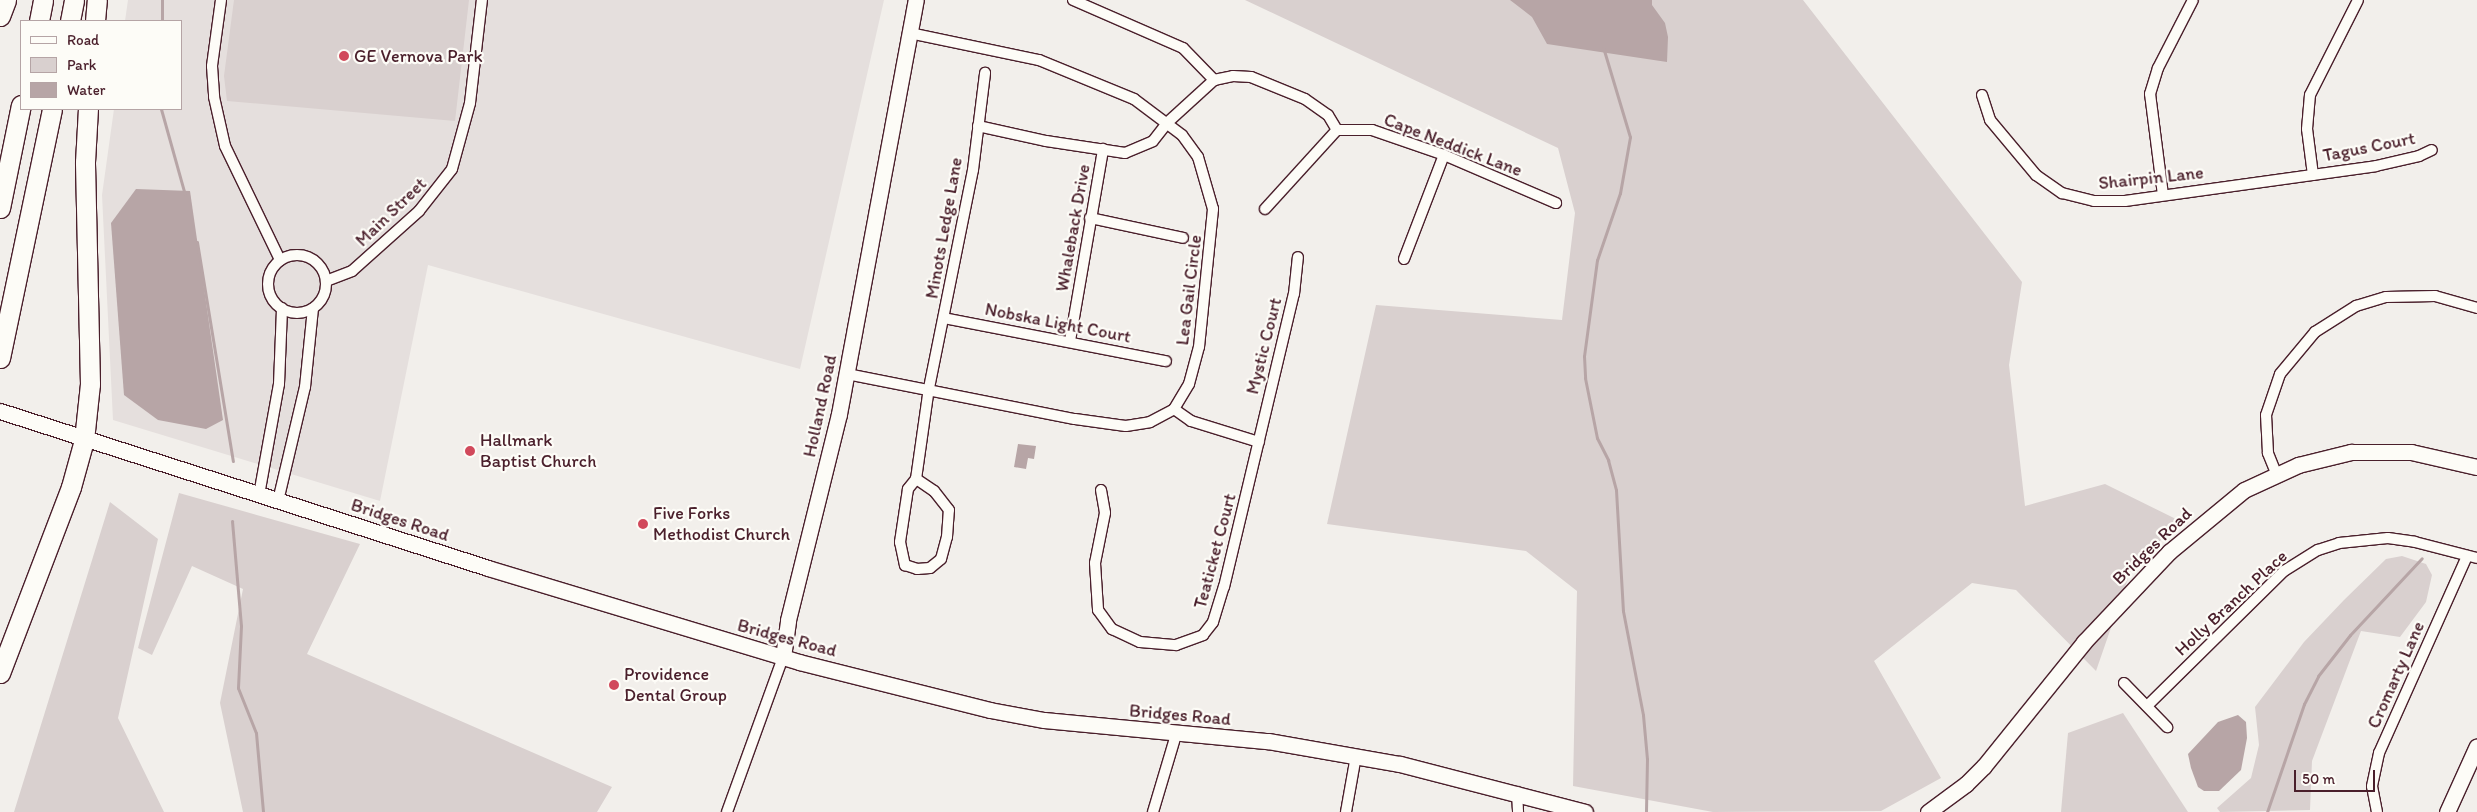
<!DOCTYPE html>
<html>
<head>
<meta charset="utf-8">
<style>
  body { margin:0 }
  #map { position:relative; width:2477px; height:812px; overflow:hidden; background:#f2efeb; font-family:Itim,sans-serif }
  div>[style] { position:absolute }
  .built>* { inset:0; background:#e5dfdd }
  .green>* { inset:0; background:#d9d0cf }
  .water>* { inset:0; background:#b7a5a6 }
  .stream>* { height:3px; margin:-1.5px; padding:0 1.5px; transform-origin:1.5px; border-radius:1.5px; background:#b7a5a6 }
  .roads { filter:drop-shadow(1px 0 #4a1f2b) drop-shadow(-1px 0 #4a1f2b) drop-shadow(0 1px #4a1f2b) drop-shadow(0 -1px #4a1f2b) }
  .street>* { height:10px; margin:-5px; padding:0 5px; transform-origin:5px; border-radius:5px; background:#fdfcf7 }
  .street>.ring { margin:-5px; padding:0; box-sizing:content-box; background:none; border:10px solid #fdfcf7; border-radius:50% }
  .secondary>* { height:15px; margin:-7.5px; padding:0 7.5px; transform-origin:7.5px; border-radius:7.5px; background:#fdfcf7 }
  .highway>* { height:19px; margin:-9.5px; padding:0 9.5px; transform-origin:9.5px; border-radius:9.5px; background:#fdfcf7 }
  .dots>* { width:14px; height:14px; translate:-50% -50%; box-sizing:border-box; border:2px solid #fdfcf7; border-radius:50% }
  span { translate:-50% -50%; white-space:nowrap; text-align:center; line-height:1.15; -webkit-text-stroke:4.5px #fdfcf7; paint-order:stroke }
  .poi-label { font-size:18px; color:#4a1f2b }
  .left { translate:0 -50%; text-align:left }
  .street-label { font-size:18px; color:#4a1f2b }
  .legend { position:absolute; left:20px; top:20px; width:162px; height:90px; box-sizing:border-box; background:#fdfcf7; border:1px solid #b5a4a5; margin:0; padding:6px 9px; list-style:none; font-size:15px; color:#4a1f2b }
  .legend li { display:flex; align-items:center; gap:10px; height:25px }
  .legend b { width:25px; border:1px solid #b5a4a5 }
  .scale { position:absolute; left:2294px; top:770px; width:81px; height:22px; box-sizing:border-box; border:2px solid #4a1f2b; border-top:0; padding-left:6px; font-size:15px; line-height:18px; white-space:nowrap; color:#4a1f2b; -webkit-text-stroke:4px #fdfcf7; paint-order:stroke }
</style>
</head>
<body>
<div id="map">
  <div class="built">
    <i style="clip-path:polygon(128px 0,884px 0,800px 369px,428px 265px,380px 501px,113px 420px,102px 195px,114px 109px,181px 109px,181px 21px,125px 21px)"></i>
  </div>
  <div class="green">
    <i style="clip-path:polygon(234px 0,469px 0,455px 121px,227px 101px,224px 76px)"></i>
    <i style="clip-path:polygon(1245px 0,1803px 0,2022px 282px,2009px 365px,2025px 506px,2105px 484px,2180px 521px,2131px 570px,2096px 671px,2016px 590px,1972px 583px,1874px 661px,1941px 778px,1881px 811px,1713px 812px,1573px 786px,1577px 591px,1526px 551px,1327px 524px,1376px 305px,1562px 320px,1575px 213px,1558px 148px)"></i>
    <i style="clip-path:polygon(179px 493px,360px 544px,307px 654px,612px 787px,597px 812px,243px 812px,220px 703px,243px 589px,192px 566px,152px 655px,138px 648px)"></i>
    <i style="clip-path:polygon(110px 502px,158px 539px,118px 718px,164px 812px,14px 812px)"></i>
    <i style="clip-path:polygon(2402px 556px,2426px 564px,2432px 575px,2426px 602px,2400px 637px,2361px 631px,2312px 761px,2310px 810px,2220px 812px,2217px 808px,2251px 778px,2259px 745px,2255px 707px,2304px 642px,2344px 600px,2386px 559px)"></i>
    <i style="clip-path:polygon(2123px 713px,2188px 812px,2061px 812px,2068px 733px)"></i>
  </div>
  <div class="water">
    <i style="clip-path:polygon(1510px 0,1652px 0,1652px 5px,1665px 23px,1668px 37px,1667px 62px,1547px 44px,1532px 17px)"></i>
    <i style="clip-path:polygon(136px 189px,190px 191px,223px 420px,206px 429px,158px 420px,124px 395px,111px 223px)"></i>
    <i style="clip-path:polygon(1018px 444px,1036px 446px,1034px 459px,1028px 458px,1026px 469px,1014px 467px)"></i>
    <i style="clip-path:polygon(2238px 715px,2246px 722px,2247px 738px,2241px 770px,2219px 791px,2204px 791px,2198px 787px,2191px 768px,2188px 754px,2218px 722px)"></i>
  </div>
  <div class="stream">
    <i style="left:162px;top:21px;width:21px;rotate:-90deg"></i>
    <i style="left:1603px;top:47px;width:94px;rotate:73.3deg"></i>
    <i style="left:1630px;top:137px;width:57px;rotate:100.1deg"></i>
    <i style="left:1620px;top:193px;width:71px;rotate:108.9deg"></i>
    <i style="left:1597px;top:260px;width:97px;rotate:97.7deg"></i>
    <i style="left:1584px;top:356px;width:22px;rotate:87deg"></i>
    <i style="left:1585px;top:378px;width:61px;rotate:78.7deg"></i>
    <i style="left:1597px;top:438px;width:25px;rotate:63deg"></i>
    <i style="left:1608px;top:460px;width:31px;rotate:75deg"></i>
    <i style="left:1616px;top:490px;width:121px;rotate:86.7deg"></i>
    <i style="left:1623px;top:611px;width:106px;rotate:79.1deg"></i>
    <i style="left:1643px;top:715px;width:44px;rotate:84.8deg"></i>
    <i style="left:1647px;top:759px;width:52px;rotate:91.1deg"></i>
    <i style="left:161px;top:109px;width:89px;rotate:74.4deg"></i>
    <i style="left:197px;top:242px;width:222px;rotate:80.7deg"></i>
    <i style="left:232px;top:521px;width:105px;rotate:85.1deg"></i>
    <i style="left:241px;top:626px;width:62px;rotate:92.8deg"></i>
    <i style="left:238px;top:688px;width:48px;rotate:68.2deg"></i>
    <i style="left:256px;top:733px;width:79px;rotate:84.9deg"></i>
    <i style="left:2267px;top:812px;width:114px;rotate:-71.1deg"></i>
    <i style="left:2304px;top:704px;width:31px;rotate:-63deg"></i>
    <i style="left:2318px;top:676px;width:52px;rotate:-52deg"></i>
    <i style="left:2350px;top:635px;width:105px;rotate:-46.9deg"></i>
  </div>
  <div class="roads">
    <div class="street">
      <i style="left:221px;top:0;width:67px;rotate:97.8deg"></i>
      <i style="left:212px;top:66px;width:31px;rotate:86deg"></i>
      <i style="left:214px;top:97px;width:50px;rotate:77.3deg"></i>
      <i style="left:225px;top:146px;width:127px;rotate:64.2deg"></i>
      <i style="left:1073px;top:0;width:120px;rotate:23.6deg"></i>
      <i style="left:1183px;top:48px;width:45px;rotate:45.9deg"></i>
      <i style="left:1982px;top:95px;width:26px;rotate:72deg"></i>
      <i style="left:1990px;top:120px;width:72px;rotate:50.1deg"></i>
      <i style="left:2036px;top:175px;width:32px;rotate:35deg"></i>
      <i style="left:2062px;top:193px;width:33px;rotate:14deg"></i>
      <i style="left:2094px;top:201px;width:31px"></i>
      <i style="left:2125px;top:201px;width:253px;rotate:-7.9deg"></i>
      <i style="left:2376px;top:166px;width:44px;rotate:-13.1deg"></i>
      <i style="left:2419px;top:156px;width:14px;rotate:-25deg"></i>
      <i style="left:978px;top:126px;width:70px;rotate:12.4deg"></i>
      <i style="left:1046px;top:141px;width:80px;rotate:8.6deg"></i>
      <i style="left:1125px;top:153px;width:30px;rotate:-23deg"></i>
      <i style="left:1153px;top:141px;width:24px;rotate:-52deg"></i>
      <i style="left:1168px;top:122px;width:62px;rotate:-42.4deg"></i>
      <i style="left:1214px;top:80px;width:19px;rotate:-12deg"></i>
      <i style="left:1233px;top:76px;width:18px;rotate:3deg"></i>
      <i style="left:1251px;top:77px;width:58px;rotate:22.2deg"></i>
      <i style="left:1305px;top:99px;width:28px;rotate:35deg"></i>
      <i style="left:1328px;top:115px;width:17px;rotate:59deg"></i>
      <i style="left:1337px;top:130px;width:35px"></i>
      <i style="left:1372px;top:130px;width:76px;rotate:19.1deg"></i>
      <i style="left:1444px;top:155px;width:122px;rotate:23.2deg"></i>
      <i style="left:2313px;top:175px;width:46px;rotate:-97.4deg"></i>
      <i style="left:2307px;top:129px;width:34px;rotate:-85deg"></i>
      <i style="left:2310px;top:95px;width:106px;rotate:-63.2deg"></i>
      <i style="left:2163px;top:195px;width:102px;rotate:-97.3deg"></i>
      <i style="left:2150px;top:94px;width:27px;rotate:-73deg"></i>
      <i style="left:2158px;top:68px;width:76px;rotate:-62.8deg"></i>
      <i style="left:1265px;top:209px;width:107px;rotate:-47.7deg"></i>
      <i style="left:1090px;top:218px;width:95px;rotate:12.1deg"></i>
      <i class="ring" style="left:268px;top:255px;width:48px;height:48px"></i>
      <i style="left:1404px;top:259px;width:111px;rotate:-69deg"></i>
      <i style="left:326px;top:281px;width:28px;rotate:-21deg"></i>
      <i style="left:352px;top:271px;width:90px;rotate:-41.8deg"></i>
      <i style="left:419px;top:211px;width:53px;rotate:-51.8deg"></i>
      <i style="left:452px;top:169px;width:68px;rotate:-74.7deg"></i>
      <i style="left:470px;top:103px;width:104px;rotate:-83.4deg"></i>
      <i style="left:944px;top:318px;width:226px;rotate:11deg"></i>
      <i style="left:1070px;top:341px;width:195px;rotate:-80.2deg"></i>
      <i style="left:847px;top:374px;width:232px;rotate:11.2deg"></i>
      <i style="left:1075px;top:419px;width:51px;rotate:7.8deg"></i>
      <i style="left:1126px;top:426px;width:24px;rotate:-9deg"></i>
      <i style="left:1150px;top:422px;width:27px;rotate:-28deg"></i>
      <i style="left:1174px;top:409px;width:29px;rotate:-59deg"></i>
      <i style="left:1189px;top:384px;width:38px;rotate:-75deg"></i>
      <i style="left:1199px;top:347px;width:139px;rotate:-84.2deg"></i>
      <i style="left:1213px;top:209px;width:54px;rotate:-106.1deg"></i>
      <i style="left:1198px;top:157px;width:27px;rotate:-126deg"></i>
      <i style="left:1182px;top:135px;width:60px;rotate:-143.1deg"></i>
      <i style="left:1134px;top:99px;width:103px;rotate:-157.7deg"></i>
      <i style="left:1039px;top:60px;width:132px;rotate:-168.2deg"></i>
      <i style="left:1174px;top:409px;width:21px;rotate:35deg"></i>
      <i style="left:1191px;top:421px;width:71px;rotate:17.2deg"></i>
      <i style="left:2276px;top:473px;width:22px;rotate:-112deg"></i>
      <i style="left:2268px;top:453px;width:38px;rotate:-93deg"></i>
      <i style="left:2266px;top:415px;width:43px;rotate:-71.1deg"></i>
      <i style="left:2280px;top:374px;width:55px;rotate:-50.2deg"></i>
      <i style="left:2315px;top:332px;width:49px;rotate:-32.4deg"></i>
      <i style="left:2356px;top:306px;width:31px;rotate:-17deg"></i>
      <i style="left:2386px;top:297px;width:49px;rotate:-1.2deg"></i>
      <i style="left:2435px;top:296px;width:44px;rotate:15.9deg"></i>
      <i style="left:916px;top:479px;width:13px;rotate:129deg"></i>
      <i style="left:908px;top:489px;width:54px;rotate:98.6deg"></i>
      <i style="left:900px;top:542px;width:24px;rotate:78deg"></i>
      <i style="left:905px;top:565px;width:13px;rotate:18deg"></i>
      <i style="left:917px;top:569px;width:13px;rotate:-4deg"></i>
      <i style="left:930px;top:568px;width:14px;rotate:-39deg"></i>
      <i style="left:941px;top:559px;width:23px;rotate:-75deg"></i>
      <i style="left:947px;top:537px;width:27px;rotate:-86deg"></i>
      <i style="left:949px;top:510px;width:24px;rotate:-128deg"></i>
      <i style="left:934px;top:491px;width:22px;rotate:-146deg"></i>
      <i style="left:916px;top:479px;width:92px;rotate:-81.9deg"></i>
      <i style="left:929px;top:388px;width:222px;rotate:-78.6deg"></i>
      <i style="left:973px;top:170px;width:98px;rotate:-82.9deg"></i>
      <i style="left:1101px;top:490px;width:23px;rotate:80deg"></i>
      <i style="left:1105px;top:513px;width:51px;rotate:101.3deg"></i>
      <i style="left:1095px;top:563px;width:47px;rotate:86.3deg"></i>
      <i style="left:1098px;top:610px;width:24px;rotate:54deg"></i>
      <i style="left:1112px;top:629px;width:31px;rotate:25deg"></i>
      <i style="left:1140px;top:642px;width:36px;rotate:5deg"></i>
      <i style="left:1176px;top:645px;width:29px;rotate:-20deg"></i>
      <i style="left:1203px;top:635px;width:16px;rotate:-52deg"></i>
      <i style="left:1213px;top:622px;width:37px;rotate:-73deg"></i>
      <i style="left:1224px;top:587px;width:301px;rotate:-76.6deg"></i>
      <i style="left:1294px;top:294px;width:37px;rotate:-84deg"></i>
      <i style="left:259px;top:495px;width:113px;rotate:-79.8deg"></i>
      <i style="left:279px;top:384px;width:76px;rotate:-87.7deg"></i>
      <i style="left:278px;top:501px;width:117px;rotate:-76.7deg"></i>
      <i style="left:305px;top:387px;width:79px;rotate:-84.2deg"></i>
      <i style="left:2124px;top:683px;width:62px;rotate:45.7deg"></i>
      <i style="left:2147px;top:706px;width:192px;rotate:-44.6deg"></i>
      <i style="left:2284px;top:571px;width:40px;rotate:-32deg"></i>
      <i style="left:2318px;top:550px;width:22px;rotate:-18deg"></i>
      <i style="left:2339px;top:543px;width:49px;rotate:-5.8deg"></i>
      <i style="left:2388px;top:538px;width:27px;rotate:8deg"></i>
      <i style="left:2415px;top:542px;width:64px;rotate:14.5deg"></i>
      <i style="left:1517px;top:792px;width:20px;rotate:87deg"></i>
      <i style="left:727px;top:812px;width:165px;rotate:-70.1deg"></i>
      <i style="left:1153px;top:812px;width:80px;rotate:-73.4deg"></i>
      <i style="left:1346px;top:812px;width:57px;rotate:-79.9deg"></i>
      <i style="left:2377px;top:812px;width:26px;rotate:-101deg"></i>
      <i style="left:2372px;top:786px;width:34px;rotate:-78deg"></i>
      <i style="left:2379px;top:753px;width:216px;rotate:-65.9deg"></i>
    </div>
    <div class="secondary">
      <i style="left:0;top:411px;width:513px;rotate:17.83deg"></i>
      <i style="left:488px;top:568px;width:325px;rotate:16.8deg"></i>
      <i style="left:799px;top:662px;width:197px;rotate:14.1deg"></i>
      <i style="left:990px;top:710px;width:55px;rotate:10.5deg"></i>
      <i style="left:1044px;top:720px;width:225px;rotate:5.4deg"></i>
      <i style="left:1268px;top:741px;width:134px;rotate:9.9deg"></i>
      <i style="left:1400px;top:764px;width:191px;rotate:14.5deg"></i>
      <i style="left:783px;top:657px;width:37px;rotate:-82deg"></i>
      <i style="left:788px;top:620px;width:212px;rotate:-76.1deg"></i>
      <i style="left:839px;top:414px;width:421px;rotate:-79.5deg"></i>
      <i style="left:1928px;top:812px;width:47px;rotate:-36.4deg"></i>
      <i style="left:1966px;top:784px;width:25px;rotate:-45deg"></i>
      <i style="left:1984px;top:766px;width:159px;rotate:-51.1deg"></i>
      <i style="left:2084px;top:642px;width:124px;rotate:-46.6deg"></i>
      <i style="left:2169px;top:552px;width:97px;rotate:-39.6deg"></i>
      <i style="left:2244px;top:490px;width:60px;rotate:-24.8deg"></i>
      <i style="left:2298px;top:465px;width:55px;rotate:-13.8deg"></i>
      <i style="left:2351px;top:452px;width:60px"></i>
      <i style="left:2411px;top:452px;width:68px;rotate:12.8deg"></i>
      <i style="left:2447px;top:812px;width:72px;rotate:-65.6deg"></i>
    </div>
    <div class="highway">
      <i style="left:0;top:16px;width:17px;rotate:-69deg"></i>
      <i style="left:39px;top:21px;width:21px;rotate:-79deg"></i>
      <i style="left:70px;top:21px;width:21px;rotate:-79deg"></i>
      <i style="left:95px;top:21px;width:21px;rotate:-85deg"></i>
      <i style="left:0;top:208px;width:105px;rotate:-78.5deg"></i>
      <i style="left:0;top:358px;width:254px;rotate:-78.2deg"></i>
      <i style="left:0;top:673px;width:199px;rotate:-69.1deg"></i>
      <i style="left:71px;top:487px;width:49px;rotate:-74.5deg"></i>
      <i style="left:84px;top:440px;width:56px;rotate:-83.9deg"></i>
      <i style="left:90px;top:384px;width:222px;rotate:-91.3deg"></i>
      <i style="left:85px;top:162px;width:53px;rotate:-86.8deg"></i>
    </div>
  </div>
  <div class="dots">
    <i style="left:344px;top:56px;background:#d1495b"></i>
    <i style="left:470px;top:451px;background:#d1495b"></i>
    <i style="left:643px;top:524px;background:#d1495b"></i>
    <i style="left:614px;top:685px;background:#d1495b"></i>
  </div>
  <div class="poi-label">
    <span class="left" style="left:354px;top:56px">GE Vernova Park</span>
    <span class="left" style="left:480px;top:451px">Hallmark<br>Baptist Church</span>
    <span class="left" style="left:653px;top:524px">Five Forks<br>Methodist Church</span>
    <span class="left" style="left:624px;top:685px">Providence<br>Dental Group</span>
  </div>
  <div class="street-label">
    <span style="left:1453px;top:145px;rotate:21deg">Cape Neddick Lane</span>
    <span style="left:2369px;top:147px;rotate:-11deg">Tagus Court</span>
    <span style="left:2151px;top:178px;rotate:-6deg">Shairpin Lane</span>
    <span style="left:391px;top:212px;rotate:-44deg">Main Street</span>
    <span style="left:944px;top:228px;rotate:-80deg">Minots Ledge Lane</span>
    <span style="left:1073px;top:228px;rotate:-80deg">Whaleback Drive</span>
    <span style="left:1189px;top:290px;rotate:-83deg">Lea Gail Circle</span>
    <span style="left:1058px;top:323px;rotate:11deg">Nobska Light Court</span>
    <span style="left:1264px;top:346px;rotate:-76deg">Mystic Court</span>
    <span style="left:820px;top:406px;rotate:-78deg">Holland Road</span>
    <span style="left:400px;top:520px;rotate:18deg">Bridges Road</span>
    <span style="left:2152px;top:546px;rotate:-44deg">Bridges Road</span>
    <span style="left:1215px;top:551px;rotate:-75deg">Teaticket Court</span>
    <span style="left:2231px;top:603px;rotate:-43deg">Holly Branch Place</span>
    <span style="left:787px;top:638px;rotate:15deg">Bridges Road</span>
    <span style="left:2396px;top:675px;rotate:-66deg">Cromarty Lane</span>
    <span style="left:1180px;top:715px;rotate:5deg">Bridges Road</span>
  </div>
  <ul class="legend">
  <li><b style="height:6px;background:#fdfcf7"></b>Road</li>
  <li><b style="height:14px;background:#d9d0cf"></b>Park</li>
  <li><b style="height:14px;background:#b7a5a6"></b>Water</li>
  </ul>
  <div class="scale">50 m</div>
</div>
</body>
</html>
